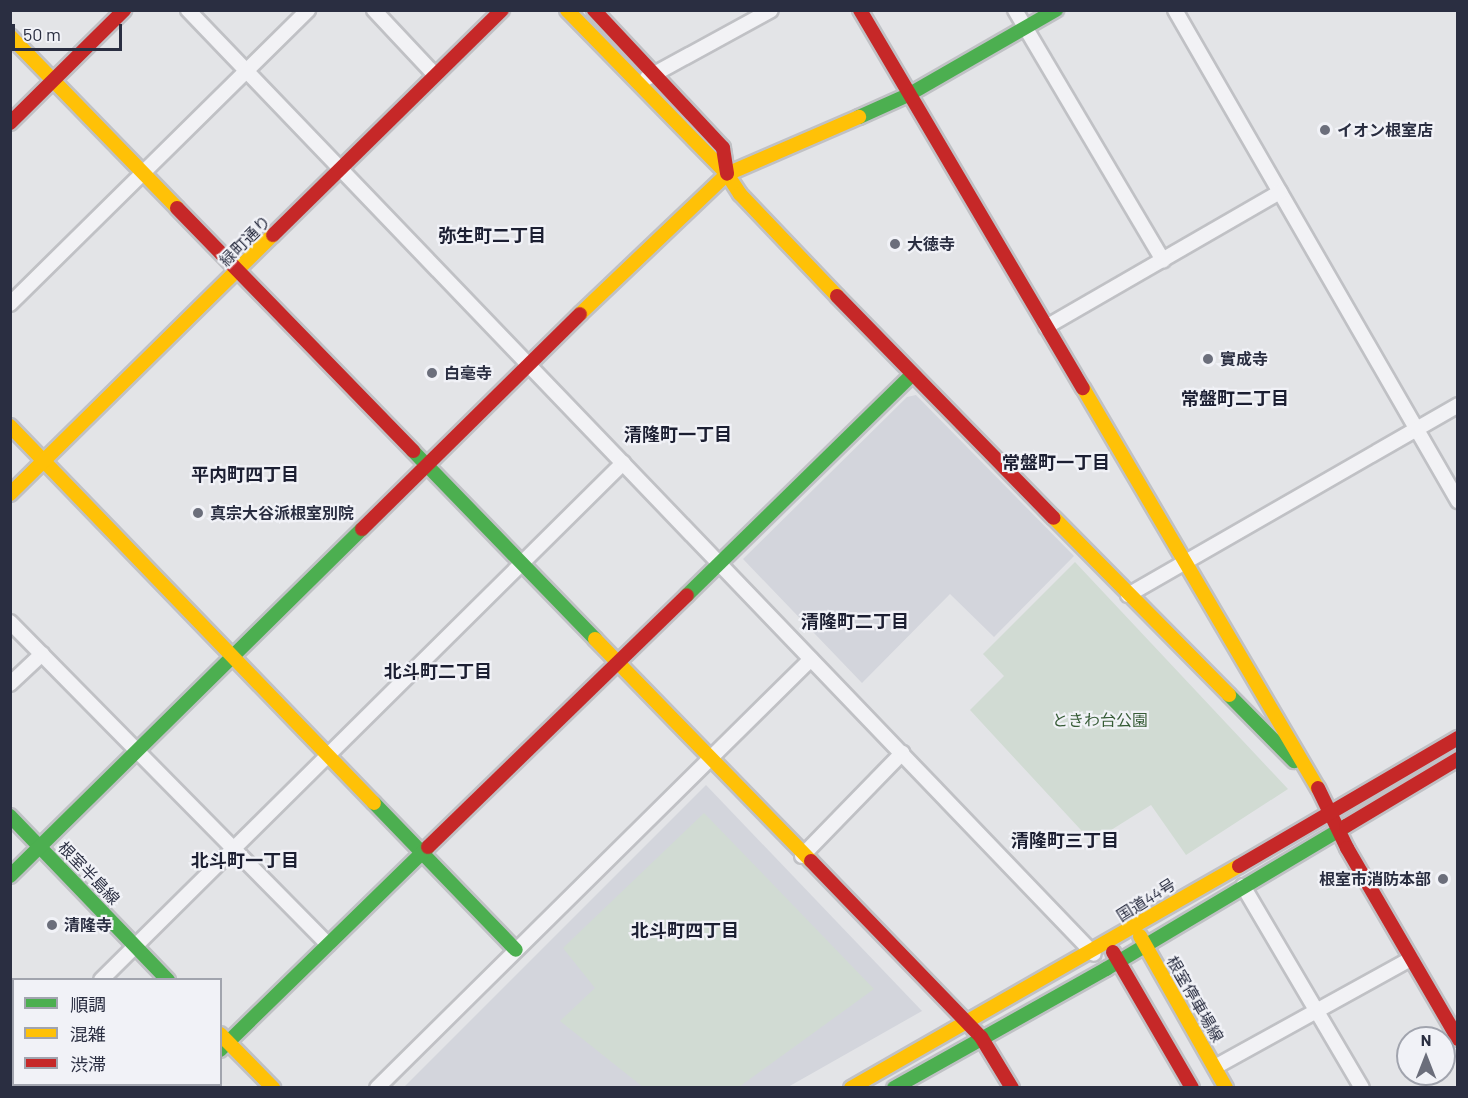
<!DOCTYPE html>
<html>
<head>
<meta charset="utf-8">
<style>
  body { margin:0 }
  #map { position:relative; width:1468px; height:1098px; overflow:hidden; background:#e3e4e7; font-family:Barlow,"Noto Sans JP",sans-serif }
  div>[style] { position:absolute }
  .built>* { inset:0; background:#d3d5dc }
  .green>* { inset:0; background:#d1dbd3 }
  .roads { filter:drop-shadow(2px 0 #c0c1c5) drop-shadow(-2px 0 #c0c1c5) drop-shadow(0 2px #c0c1c5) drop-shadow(0 -2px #c0c1c5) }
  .street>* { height:14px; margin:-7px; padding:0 7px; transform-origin:7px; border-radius:7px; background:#f2f2f5 }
  .fast>* { height:14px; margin:-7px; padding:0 7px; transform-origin:7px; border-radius:7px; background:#4caf50 }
  .slow>* { height:14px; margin:-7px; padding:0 7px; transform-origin:7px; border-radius:7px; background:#ffc107 }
  .jam>* { height:14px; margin:-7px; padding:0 7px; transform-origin:7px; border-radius:7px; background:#c62828 }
  .dots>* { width:16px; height:16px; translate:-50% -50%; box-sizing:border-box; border:3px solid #f1f2f7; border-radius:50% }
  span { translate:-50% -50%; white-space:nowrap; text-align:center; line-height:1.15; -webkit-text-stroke:4.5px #f1f2f7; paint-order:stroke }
  .poi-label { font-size:16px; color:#2a2e41; font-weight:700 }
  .left { translate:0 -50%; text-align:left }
  .right { translate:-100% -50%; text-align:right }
  .street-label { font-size:16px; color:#2a2e41 }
  .park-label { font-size:16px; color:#375c37 }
  .neighbourhood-label { font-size:18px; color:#1c1f32; font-weight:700 }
  .frame { position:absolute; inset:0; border:12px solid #2a2e41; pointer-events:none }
  .legend { position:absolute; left:12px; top:978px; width:210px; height:108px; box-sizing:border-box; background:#f1f2f7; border:2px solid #a1a4ae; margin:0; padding:8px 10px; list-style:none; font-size:18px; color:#2a2e41 }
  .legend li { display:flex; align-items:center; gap:12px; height:30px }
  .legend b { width:30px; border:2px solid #a1a4ae }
  .north { position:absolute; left:1396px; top:1026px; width:60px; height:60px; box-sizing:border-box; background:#f1f2f7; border:2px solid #a1a4ae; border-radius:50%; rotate:0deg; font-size:16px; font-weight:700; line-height:24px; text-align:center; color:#2a2e41 }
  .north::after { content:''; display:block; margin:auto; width:21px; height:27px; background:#6b6e7b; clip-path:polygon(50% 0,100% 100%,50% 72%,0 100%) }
  .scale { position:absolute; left:12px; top:24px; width:110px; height:27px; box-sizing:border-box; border:3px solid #2a2e41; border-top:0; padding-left:8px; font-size:18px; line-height:21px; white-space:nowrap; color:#2a2e41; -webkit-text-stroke:4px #f1f2f7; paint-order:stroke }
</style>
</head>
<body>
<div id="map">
  <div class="built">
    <i style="clip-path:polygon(916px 395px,1074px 556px,994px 637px,950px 594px,862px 683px,743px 559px,907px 397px)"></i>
    <i style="clip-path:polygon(706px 785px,922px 1011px,788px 1087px,403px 1088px)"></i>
  </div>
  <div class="green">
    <i style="clip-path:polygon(1075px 562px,1288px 789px,1186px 855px,1151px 805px,1092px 842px,970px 710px,1004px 676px,983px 654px)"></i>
    <i style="clip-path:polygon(704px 813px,874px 989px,739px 1087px,643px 1087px,560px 1021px,595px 988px,563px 948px)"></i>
  </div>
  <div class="roads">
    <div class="street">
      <i style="left:188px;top:10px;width:1308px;rotate:46.18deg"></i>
      <i style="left:374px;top:10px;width:89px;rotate:46.8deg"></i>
      <i style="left:1015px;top:10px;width:291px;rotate:59.4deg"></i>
      <i style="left:1175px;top:10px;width:567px;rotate:60.04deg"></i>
      <i style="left:647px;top:78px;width:141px;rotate:-28.7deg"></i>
      <i style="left:10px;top:304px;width:419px;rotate:-44.6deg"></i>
      <i style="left:1046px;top:327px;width:270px;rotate:-30deg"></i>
      <i style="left:1128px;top:595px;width:381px;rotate:-29.9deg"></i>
      <i style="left:10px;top:622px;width:453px;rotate:45.4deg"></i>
      <i style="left:10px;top:684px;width:44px;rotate:-43.2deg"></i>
      <i style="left:802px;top:856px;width:144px;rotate:-45.8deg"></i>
      <i style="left:1243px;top:886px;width:234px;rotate:59.5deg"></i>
      <i style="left:101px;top:980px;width:735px;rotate:-44.72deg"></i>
      <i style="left:10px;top:1011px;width:5px;rotate:37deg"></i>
      <i style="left:10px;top:1067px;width:5px;rotate:-37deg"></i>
      <i style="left:1215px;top:1067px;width:224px;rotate:-28.9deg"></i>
      <i style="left:81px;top:1084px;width:5px;rotate:53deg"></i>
      <i style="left:377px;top:1088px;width:610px;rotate:-44.67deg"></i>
    </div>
    <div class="fast">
      <i style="left:859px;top:117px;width:54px;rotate:-24.2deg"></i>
      <i style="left:908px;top:95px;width:171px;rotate:-29.9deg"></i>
      <i style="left:413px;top:451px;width:262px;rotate:45.9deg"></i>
      <i style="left:687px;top:595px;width:315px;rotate:-44.4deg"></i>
      <i style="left:1229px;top:695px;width:93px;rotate:45.4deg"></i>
      <i style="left:374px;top:803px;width:204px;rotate:46deg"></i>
      <i style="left:10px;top:816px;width:228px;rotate:46.1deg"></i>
      <i style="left:10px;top:876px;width:494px;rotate:-44.6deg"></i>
      <i style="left:220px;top:1050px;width:291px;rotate:-44.3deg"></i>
      <i style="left:183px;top:1088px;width:5px;rotate:-53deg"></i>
      <i style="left:894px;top:1088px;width:243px;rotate:-29.3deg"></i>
      <i style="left:1106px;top:969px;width:279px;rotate:-30.8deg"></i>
    </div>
    <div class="slow">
      <i style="left:567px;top:10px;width:229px;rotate:45.7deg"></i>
      <i style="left:727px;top:174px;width:24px;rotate:57deg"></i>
      <i style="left:740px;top:194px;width:141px;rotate:46.4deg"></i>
      <i style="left:10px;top:36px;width:240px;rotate:45.8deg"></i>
      <i style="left:580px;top:314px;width:203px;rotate:-43.6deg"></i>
      <i style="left:727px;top:174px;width:144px;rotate:-23.4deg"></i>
      <i style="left:1083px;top:388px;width:464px;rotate:59.6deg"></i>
      <i style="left:10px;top:426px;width:524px;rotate:46.01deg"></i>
      <i style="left:10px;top:494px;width:369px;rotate:-44.6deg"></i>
      <i style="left:1054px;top:518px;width:249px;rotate:45.3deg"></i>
      <i style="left:595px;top:639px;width:310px;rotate:45.8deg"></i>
      <i style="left:1140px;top:936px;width:175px;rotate:60.5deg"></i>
      <i style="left:220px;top:1034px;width:76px;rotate:45.5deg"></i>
      <i style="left:851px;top:1088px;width:447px;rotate:-29.8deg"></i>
    </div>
    <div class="jam">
      <i style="left:594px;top:10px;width:189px;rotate:46.9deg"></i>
      <i style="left:723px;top:148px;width:26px;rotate:81deg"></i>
      <i style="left:860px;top:10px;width:439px;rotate:59.5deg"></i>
      <i style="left:10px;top:123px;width:161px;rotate:-44.7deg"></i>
      <i style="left:177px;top:208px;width:339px;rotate:45.8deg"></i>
      <i style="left:273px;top:235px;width:321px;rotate:-44.5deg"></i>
      <i style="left:837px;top:296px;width:310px;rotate:45.7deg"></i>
      <i style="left:362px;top:529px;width:306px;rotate:-44.6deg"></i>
      <i style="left:1318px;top:788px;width:67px;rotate:64.2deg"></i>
      <i style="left:1347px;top:848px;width:221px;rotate:59.8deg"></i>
      <i style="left:1346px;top:826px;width:131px;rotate:-30.9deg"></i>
      <i style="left:428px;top:847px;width:361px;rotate:-44.2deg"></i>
      <i style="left:811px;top:861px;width:245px;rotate:46deg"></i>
      <i style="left:981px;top:1037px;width:60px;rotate:58.7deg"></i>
      <i style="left:1239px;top:866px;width:254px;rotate:-30.3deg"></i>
      <i style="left:1113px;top:952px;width:157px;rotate:59.8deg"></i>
    </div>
  </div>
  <div class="dots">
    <i style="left:1325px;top:130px;background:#6b6e7b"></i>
    <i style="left:895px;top:244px;background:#6b6e7b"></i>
    <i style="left:1208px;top:359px;background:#6b6e7b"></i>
    <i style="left:432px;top:373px;background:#6b6e7b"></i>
    <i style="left:198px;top:513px;background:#6b6e7b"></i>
    <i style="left:1443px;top:879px;background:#6b6e7b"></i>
    <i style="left:52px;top:925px;background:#6b6e7b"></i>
  </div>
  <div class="poi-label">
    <span class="left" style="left:1337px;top:130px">イオン根室店</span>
    <span class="left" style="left:907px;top:244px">大徳寺</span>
    <span class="left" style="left:1220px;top:359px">實成寺</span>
    <span class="left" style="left:444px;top:373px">白毫寺</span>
    <span class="left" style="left:210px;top:513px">真宗大谷派根室別院</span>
    <span class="right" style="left:1431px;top:879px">根室市消防本部</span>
    <span class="left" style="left:64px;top:925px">清隆寺</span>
  </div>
  <div class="street-label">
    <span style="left:245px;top:241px;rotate:-45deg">緑町通り</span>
    <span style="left:89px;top:873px;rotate:46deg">根室半島線</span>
    <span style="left:1146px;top:900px;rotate:-32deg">国道44号</span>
    <span style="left:1195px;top:999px;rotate:60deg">根室停車場線</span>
  </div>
  <div class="park-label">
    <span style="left:1100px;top:720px">ときわ台公園</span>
  </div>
  <div class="neighbourhood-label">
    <span style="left:492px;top:235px">弥生町二丁目</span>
    <span style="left:1235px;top:398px">常盤町二丁目</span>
    <span style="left:678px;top:434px">清隆町一丁目</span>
    <span style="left:1056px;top:462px">常盤町一丁目</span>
    <span style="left:245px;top:474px">平内町四丁目</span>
    <span style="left:855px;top:621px">清隆町二丁目</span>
    <span style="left:438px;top:671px">北斗町二丁目</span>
    <span style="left:1065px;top:840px">清隆町三丁目</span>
    <span style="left:245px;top:860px">北斗町一丁目</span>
    <span style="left:685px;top:930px">北斗町四丁目</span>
  </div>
  <div class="frame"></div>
  <ul class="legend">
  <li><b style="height:8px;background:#4caf50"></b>順調</li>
  <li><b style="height:8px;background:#ffc107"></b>混雑</li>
  <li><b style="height:8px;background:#c62828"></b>渋滞</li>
  </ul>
  <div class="north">N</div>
  <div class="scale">50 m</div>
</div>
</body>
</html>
